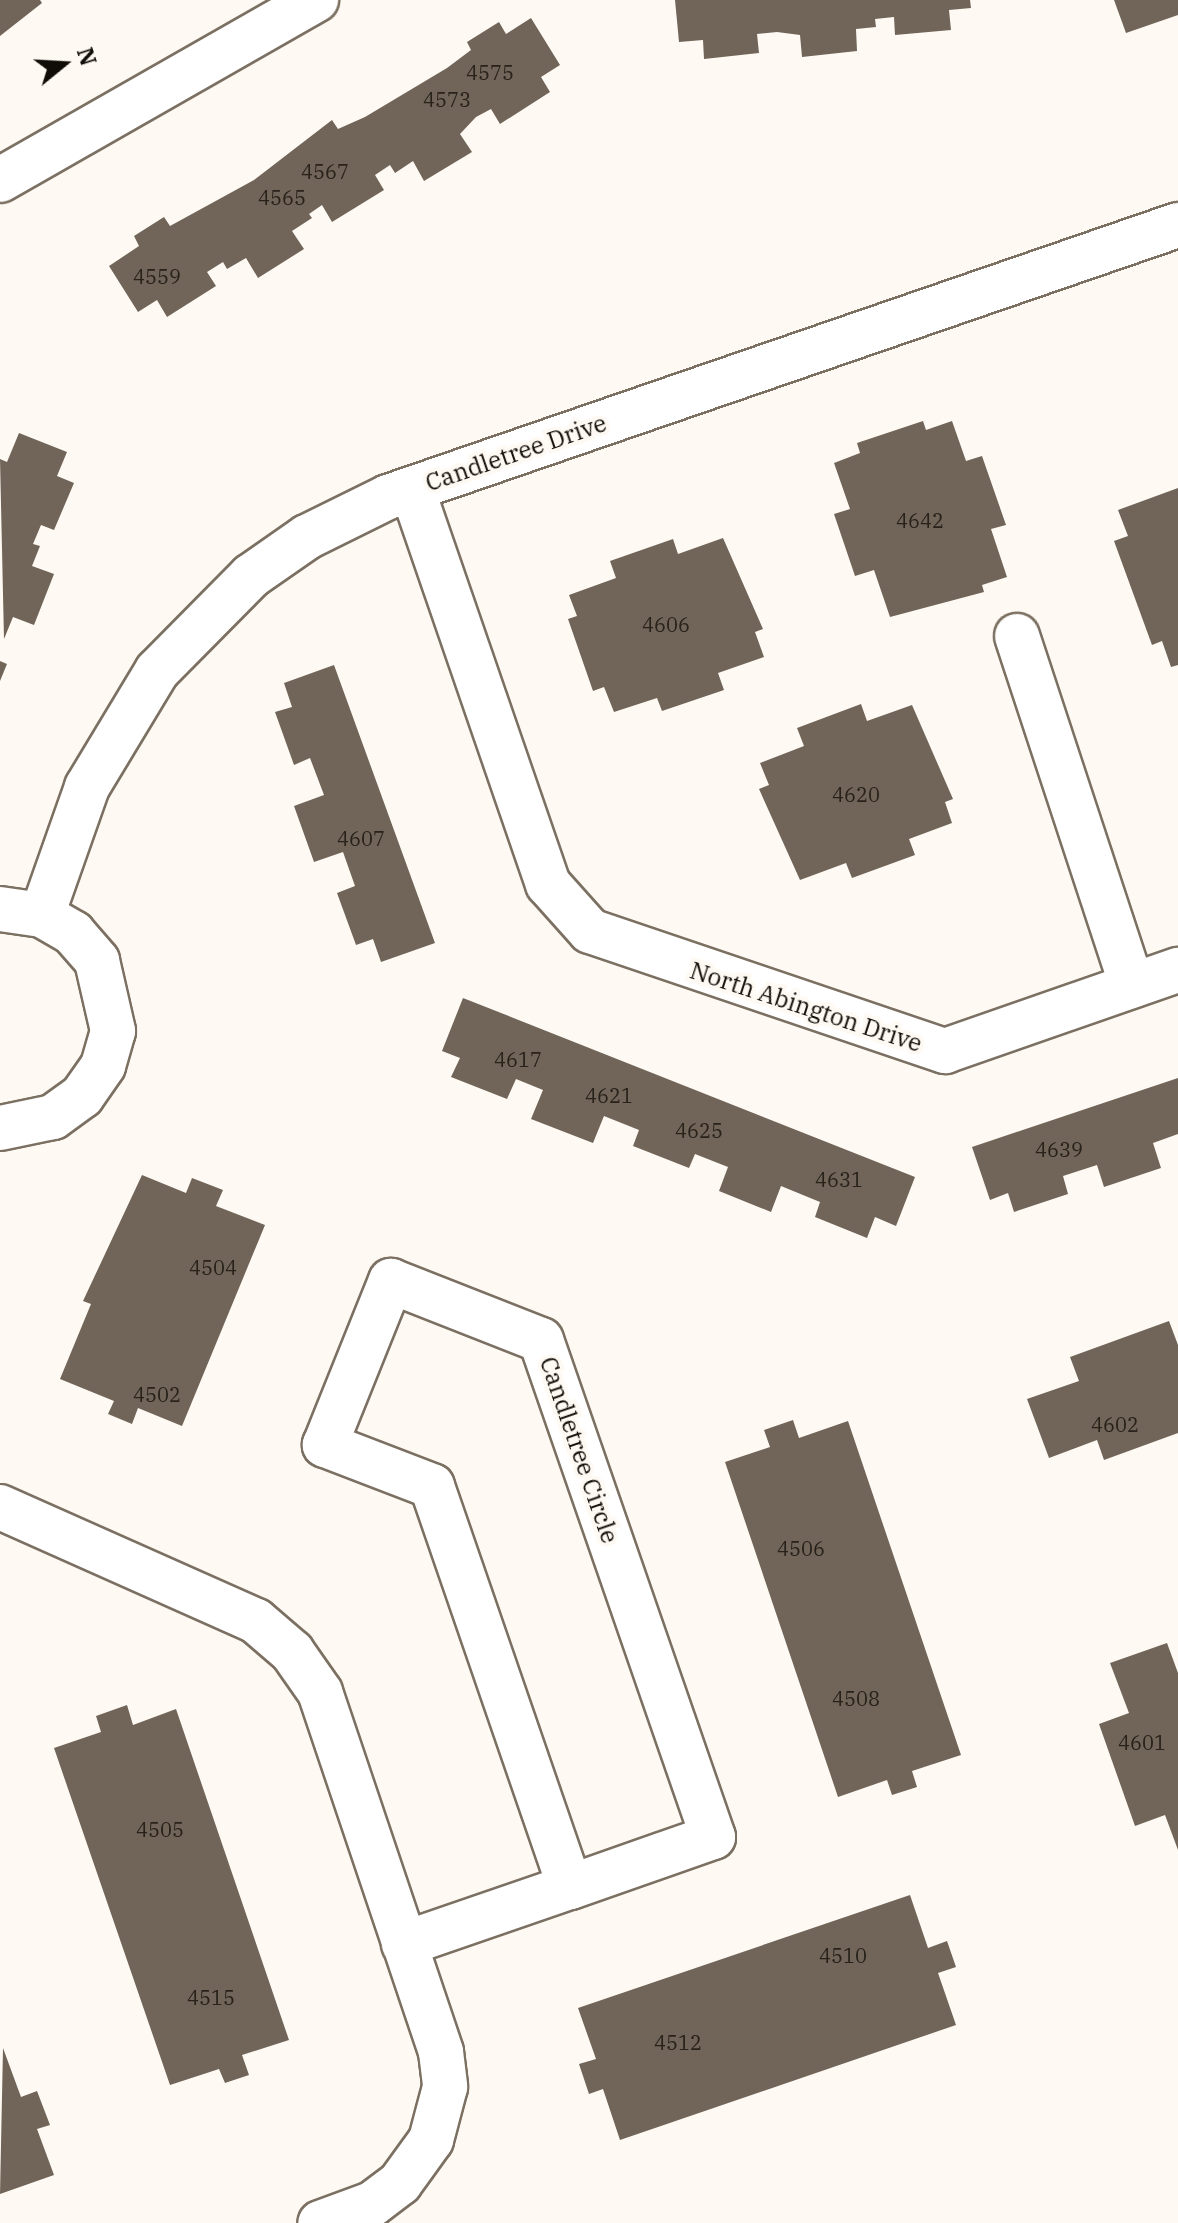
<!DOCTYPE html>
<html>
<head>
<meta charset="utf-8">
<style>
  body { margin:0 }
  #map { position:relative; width:1178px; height:2223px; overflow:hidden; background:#fef9f3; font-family:"IBM Plex Serif",serif }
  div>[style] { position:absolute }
  .building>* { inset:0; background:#706558 }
  .roads { filter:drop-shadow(2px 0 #7b7062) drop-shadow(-2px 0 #7b7062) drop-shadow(0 2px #7b7062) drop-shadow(0 -2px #7b7062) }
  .minor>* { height:44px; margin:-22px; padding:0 22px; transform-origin:22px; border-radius:22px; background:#fff }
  span { translate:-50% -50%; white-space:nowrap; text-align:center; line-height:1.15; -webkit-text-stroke:8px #fef9f3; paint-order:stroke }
  .number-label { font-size:20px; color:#28221b }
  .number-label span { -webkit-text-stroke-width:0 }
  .street-label { font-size:24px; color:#100c07 }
  .north { position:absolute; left:24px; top:24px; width:80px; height:80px; -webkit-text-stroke:6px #fef9f3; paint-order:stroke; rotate:72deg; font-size:22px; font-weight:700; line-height:32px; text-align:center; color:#100c07 }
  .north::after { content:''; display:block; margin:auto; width:28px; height:36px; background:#100c07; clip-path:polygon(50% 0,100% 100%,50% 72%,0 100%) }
</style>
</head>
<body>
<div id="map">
  <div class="building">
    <i style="clip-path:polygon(0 0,40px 0,42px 3px,0 36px)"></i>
    <i style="clip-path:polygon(675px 0,970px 0,971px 8px,949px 10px,951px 30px,895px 35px,894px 17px,875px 19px,876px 27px,856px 29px,857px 51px,802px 57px,800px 35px,777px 32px,757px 34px,759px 53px,704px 59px,703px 40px,679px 42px)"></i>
    <i style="clip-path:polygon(1114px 0,1178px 0,1178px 15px,1126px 33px)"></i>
    <i style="clip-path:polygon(531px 18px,560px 65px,541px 77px,550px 92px,500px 124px,491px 109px,476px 117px,460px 134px,472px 152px,424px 181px,413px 161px,395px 173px,390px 165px,375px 175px,384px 190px,332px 222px,322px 205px,309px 214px,312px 218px,292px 231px,304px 249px,258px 278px,246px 258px,227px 269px,223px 262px,207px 272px,216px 286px,167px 317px,157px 300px,138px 312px,109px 266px,139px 246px,134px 236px,164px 217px,170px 226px,254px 180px,332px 120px,338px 129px,365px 117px,447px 68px,471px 50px,467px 42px,499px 22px,506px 34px)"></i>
    <i style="clip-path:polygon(923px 421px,926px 430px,952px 421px,966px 461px,982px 456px,1006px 525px,991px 529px,1007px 577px,982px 585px,984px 592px,890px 617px,874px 570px,855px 576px,834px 514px,850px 509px,834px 463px,860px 453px,857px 443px)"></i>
    <i style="clip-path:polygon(19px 433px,67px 452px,57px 476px,74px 483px,54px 530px,41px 525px,33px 544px,40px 546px,32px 566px,54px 574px,34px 625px,13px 617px,4px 639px,0 459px,7px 462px)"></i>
    <i style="clip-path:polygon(1178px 488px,1178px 665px,1171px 667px,1162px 641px,1152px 645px,1114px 541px,1128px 536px,1118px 510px)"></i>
    <i style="clip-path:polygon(723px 538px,763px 629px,755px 632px,764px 657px,718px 673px,724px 690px,662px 711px,657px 698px,614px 712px,604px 687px,593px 691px,568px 619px,577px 616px,569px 595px,616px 578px,610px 561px,673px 539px,678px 554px)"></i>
    <i style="clip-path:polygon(0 661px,7px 664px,0 681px)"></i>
    <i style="clip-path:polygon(334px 665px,435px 943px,381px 962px,373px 939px,356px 945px,337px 893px,355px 886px,343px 852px,314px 862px,294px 806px,324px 795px,310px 758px,294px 765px,275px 712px,292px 707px,284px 683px)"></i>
    <i style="clip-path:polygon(861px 704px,867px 721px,912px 705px,953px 799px,945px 802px,952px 823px,909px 839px,915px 855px,852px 878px,846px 863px,800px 880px,759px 789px,769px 785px,760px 763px,804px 746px,797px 728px)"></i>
    <i style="clip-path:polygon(463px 998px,915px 1177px,896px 1226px,875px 1217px,867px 1238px,815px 1217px,820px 1202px,781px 1186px,771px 1212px,719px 1191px,728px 1167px,695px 1154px,689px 1168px,633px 1146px,639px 1130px,604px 1116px,593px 1143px,531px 1119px,543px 1090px,516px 1079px,507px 1099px,451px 1077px,460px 1058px,442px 1051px)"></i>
    <i style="clip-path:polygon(1178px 1078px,1178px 1134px,1153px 1143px,1161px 1168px,1104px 1187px,1097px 1165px,1063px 1176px,1068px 1194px,1014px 1212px,1008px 1193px,990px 1200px,972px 1147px)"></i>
    <i style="clip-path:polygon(142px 1175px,186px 1193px,192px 1178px,223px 1190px,216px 1206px,265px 1225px,182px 1426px,138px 1408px,132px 1424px,108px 1414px,114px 1401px,60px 1379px,91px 1304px,83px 1301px)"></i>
    <i style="clip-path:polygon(1169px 1321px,1178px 1345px,1178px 1433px,1104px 1460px,1097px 1440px,1049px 1458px,1027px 1399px,1079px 1381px,1070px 1357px)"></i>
    <i style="clip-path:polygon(793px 1420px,799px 1438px,848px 1421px,961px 1755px,912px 1771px,917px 1787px,892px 1795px,887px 1780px,838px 1797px,725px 1462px,770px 1447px,764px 1430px)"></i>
    <i style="clip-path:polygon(1167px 1643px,1178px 1673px,1178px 1850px,1165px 1815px,1135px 1826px,1099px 1724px,1129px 1713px,1110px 1663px)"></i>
    <i style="clip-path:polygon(127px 1705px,133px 1725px,176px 1709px,289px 2040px,242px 2055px,249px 2075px,225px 2083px,219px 2069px,170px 2085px,54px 1748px,101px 1732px,96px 1716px)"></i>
    <i style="clip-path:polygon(910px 1895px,928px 1948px,947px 1941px,956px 1967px,938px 1973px,956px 2025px,620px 2140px,603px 2089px,589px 2094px,579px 2064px,596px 2059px,578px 2008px)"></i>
    <i style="clip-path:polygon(3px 2048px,21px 2097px,37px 2091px,50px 2125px,37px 2129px,54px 2175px,0 2194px)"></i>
  </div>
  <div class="roads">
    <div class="minor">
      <i style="left:0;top:180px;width:364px;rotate:-29.7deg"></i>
      <i style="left:412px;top:489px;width:418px;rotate:71deg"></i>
      <i style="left:548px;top:884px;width:63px;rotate:48.2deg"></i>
      <i style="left:590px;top:931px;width:375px;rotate:18.7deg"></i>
      <i style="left:945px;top:1051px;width:247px;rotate:-19.2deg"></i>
      <i style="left:1017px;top:636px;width:368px;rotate:71.8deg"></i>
      <i style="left:0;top:909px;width:42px;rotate:8.1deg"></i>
      <i style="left:42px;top:915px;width:36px;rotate:30deg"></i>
      <i style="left:73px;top:933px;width:37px;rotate:49deg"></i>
      <i style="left:97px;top:961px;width:72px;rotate:77.1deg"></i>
      <i style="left:113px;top:1031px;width:36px;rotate:106deg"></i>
      <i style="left:103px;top:1066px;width:37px;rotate:125deg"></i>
      <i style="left:82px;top:1096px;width:36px;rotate:144deg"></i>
      <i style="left:53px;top:1117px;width:54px;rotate:168.3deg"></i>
      <i style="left:42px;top:915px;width:136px;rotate:-70.6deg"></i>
      <i style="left:87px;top:787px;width:135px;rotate:-58.9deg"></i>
      <i style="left:157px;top:671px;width:134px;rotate:-45.3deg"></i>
      <i style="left:251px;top:576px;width:68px;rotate:-34.9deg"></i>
      <i style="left:307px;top:537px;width:90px;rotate:-26.3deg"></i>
      <i style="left:388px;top:497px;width:836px;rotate:-19deg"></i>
      <i style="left:391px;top:1281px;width:161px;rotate:21.5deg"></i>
      <i style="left:541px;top:1340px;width:526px;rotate:70.91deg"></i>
      <i style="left:713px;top:1837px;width:151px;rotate:160.7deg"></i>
      <i style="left:570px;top:1887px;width:424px;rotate:-109deg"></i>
      <i style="left:432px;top:1486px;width:115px;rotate:-159deg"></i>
      <i style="left:325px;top:1445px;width:177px;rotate:-68.1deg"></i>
      <i style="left:0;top:1507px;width:280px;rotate:24deg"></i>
      <i style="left:256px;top:1621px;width:48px;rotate:40.7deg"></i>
      <i style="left:292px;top:1652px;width:49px;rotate:55deg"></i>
      <i style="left:320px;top:1692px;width:380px;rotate:71.4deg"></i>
      <i style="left:441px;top:2052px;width:35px;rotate:83deg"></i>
      <i style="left:445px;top:2087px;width:55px;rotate:104.8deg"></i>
      <i style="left:431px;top:2140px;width:53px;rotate:125.8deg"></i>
      <i style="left:400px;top:2183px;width:35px;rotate:143deg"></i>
      <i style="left:372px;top:2204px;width:55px;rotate:159.9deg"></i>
      <i style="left:404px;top:1944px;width:176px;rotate:-19deg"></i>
    </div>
  </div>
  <div class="number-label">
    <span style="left:490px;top:72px">4575</span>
    <span style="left:447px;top:99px">4573</span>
    <span style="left:325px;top:171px">4567</span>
    <span style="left:282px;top:197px">4565</span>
    <span style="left:157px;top:276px">4559</span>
    <span style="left:920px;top:520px">4642</span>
    <span style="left:666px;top:624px">4606</span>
    <span style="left:856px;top:794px">4620</span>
    <span style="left:361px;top:838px">4607</span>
    <span style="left:518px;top:1059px">4617</span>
    <span style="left:609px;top:1095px">4621</span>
    <span style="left:699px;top:1130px">4625</span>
    <span style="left:1059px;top:1149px">4639</span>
    <span style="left:839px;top:1179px">4631</span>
    <span style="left:213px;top:1267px">4504</span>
    <span style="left:157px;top:1394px">4502</span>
    <span style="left:1115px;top:1424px">4602</span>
    <span style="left:801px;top:1548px">4506</span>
    <span style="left:856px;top:1698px">4508</span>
    <span style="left:1142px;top:1742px">4601</span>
    <span style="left:160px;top:1829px">4505</span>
    <span style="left:843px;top:1955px">4510</span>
    <span style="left:211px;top:1997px">4515</span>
    <span style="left:678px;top:2042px">4512</span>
  </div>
  <div class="street-label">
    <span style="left:516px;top:453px;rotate:-19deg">Candletree Drive</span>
    <span style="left:806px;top:1007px;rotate:18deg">North Abington Drive</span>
    <span style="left:579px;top:1450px;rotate:71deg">Candletree Circle</span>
  </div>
  <div class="north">N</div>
</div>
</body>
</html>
